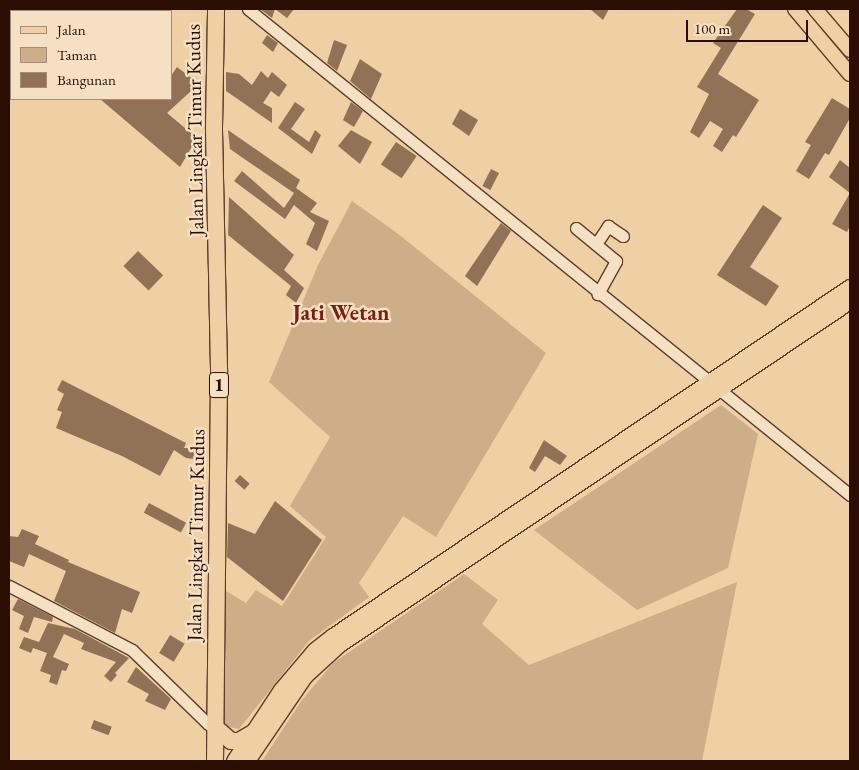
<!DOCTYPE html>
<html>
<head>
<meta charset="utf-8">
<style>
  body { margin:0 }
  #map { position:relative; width:859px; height:770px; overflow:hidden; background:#efcfa4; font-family:"EB Garamond",serif }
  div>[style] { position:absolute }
  .green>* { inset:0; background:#ceae88 }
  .building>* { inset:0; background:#917256; transform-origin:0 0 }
  .roads { filter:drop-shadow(1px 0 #5d3e2a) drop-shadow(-1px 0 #5d3e2a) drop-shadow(0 1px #5d3e2a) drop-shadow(0 -1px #5d3e2a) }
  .minor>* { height:11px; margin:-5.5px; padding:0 5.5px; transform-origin:5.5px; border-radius:5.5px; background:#f5e0c4 }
  .major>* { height:14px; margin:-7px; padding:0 7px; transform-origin:7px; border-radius:7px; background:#efcfa4 }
  .highway>* { height:16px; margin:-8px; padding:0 8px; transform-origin:8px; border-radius:8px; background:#efcfa4 }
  span { translate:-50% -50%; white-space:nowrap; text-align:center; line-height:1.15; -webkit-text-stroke:5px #f5e0c4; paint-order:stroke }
  .shield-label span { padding:1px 4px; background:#f5e0c4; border:1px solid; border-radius:4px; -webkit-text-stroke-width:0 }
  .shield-label { font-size:19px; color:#2c0d02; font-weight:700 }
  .street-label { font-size:20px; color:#2c0d02 }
  .quarter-label { font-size:22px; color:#7a1f14; font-weight:700 }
  .frame { position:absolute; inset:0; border:10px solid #2c0d02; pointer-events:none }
  .legend { position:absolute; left:10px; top:10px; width:162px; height:90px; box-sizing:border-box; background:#f5e0c4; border:1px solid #a58c76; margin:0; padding:6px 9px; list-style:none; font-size:15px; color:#2c0d02 }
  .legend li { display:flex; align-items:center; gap:10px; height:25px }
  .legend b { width:25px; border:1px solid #a58c76 }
  .scale { position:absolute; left:686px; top:20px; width:122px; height:22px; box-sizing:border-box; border:2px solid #2c0d02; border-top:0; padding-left:6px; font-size:15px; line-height:18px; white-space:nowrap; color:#2c0d02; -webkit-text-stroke:4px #f5e0c4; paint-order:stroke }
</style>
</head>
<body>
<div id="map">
  <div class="green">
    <i style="clip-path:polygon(352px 201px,397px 233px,546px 353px,436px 537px,403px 516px,359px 583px,369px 597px,309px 641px,239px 729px,220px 725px,226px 591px,246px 603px,256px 590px,282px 606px,326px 537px,290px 506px,330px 437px,269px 382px,318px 265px)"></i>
    <i style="clip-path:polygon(721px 405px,758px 434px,728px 568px,637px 610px,534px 530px)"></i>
    <i style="clip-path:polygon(464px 574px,498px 600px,482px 624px,529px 665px,737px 582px,702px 761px,262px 761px,302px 700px,333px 663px)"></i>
  </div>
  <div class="building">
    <i style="clip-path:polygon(260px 9px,294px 9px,287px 18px,275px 9px,272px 18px)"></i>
    <i style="clip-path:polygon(590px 9px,609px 9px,603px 20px)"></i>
    <i style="clip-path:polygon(737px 9px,746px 9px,755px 14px,718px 74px,759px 100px,736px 137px,733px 135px,722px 152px,713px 146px,723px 129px,710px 121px,699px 138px,690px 132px,709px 94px,697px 87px,721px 48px,713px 43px)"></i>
    <i style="clip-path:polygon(267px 35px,278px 43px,273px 52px,262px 43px)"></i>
    <i style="clip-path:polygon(334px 40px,347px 45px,337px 71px,327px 63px)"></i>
    <i style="clip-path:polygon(360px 59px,382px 74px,371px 99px,350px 81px)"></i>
    <i style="clip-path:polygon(177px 67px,194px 80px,191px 91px,167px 113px,197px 138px,180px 167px,100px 99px,171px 99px,171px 76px)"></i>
    <i style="clip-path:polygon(261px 71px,268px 78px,272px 72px,287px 85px,279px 97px,271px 91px,263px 103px,272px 108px,272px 123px,226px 91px,226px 72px,239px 74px,252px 85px)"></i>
    <i style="clip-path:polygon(832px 98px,850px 109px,850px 118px,829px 155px,825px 153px,809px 179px,796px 171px,811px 145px,805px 142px)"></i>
    <i style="clip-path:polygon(295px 102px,305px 109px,291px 129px,309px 142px,315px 130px,321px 135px,312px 154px,278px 128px)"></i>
    <i style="clip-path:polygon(351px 102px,363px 111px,354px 127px,343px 120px)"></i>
    <i style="clip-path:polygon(460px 109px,478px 120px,469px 136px,452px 124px)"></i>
    <i style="clip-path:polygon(228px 130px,300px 180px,296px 188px,317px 203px,310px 212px,329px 221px,317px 251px,306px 244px,315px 223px,294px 205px,285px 219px,234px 181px,242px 171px,284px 208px,294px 193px,230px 149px)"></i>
    <i style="clip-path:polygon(351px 130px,372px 142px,360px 164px,338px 146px)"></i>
    <i style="left:396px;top:142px;width:25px;height:27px;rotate:34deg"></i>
    <i style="clip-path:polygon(840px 160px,850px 168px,850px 226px,847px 232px,832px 224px,850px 193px,829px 177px)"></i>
    <i style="left:491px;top:169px;width:9px;height:19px;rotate:27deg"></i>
    <i style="clip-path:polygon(229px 197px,294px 255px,284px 270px,304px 288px,296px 303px,286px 295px,291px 286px,228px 235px)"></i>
    <i style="clip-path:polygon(763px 205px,782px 218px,750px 267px,779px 286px,766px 306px,717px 275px)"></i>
    <i style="clip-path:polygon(501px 223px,511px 231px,477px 286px,465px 276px)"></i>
    <i style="left:138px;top:251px;width:35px;height:21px;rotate:44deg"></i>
    <i style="clip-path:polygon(62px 380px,186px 443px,184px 448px,194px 448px,194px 459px,186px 458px,174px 450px,160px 476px,122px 456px,56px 428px,62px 412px,57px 410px,64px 394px,57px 390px)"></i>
    <i style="clip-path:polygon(544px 440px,567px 456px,560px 465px,545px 456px,535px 472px,529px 468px)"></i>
    <i style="left:240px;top:475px;width:13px;height:8px;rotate:42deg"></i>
    <i style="clip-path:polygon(275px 501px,322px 540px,283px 601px,227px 557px,228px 523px,255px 534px)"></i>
    <i style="left:149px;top:503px;width:42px;height:11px;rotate:28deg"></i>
    <i style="clip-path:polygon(22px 529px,39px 536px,35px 544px,69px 560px,68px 562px,140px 592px,132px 613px,122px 609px,115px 633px,54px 601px,66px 571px,29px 554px,24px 567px,9px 561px,9px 536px,18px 537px)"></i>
    <i style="clip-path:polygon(18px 599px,53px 617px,52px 622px,34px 617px,28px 633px,19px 629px,24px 616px,12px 610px)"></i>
    <i style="clip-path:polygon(48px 623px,75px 629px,129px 658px,115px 673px,117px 675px,111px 682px,104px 676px,116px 662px,81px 649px,84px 643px,64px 634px,53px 657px,69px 664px,66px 671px,62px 670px,57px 685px,49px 682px,51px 675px,40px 671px,47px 653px,33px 648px,31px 653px,19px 648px,24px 637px,39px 642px)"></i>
    <i style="left:170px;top:635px;width:17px;height:21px;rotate:31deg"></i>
    <i style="clip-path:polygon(136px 667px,171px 699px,165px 710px,145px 701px,149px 694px,127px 682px)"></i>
    <i style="left:94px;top:720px;width:19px;height:9px;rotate:21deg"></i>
  </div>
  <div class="roads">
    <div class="minor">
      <i style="left:248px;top:9px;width:774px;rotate:38.91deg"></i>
      <i style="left:20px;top:11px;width:2px;rotate:-63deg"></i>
      <i style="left:9px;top:35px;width:5px;rotate:-68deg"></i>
      <i style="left:576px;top:228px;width:52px;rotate:39.5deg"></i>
      <i style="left:616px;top:261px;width:38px;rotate:119deg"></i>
      <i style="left:596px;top:244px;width:22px;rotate:-56deg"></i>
      <i style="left:608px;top:226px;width:18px;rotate:34deg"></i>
      <i style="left:9px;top:586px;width:139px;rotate:27.5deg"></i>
      <i style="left:132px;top:650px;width:106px;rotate:44.2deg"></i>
      <i style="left:208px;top:724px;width:8px;rotate:23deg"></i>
    </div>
    <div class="major">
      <i style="left:795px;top:9px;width:85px;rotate:49.8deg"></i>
      <i style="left:815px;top:9px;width:54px;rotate:49.5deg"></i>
      <i style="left:234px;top:761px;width:85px;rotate:-56.5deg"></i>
      <i style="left:281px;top:690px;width:52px;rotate:-49.6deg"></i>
      <i style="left:315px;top:650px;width:23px;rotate:-38deg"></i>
      <i style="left:333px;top:636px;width:624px;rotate:-34.02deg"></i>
      <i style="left:248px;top:761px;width:103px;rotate:-55.7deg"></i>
      <i style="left:306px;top:676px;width:46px;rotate:-42.4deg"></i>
      <i style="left:340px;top:645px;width:615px;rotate:-33.92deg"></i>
    </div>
    <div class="highway">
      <i style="left:215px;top:727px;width:21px;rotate:41deg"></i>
      <i style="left:231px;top:741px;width:8px"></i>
      <i style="left:239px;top:741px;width:20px;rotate:-30deg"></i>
      <i style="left:215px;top:761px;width:392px;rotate:-89.4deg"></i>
      <i style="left:219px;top:369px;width:242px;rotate:-91.2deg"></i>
      <i style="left:214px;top:127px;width:118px;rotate:-89deg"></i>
    </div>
  </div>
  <div class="shield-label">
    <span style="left:219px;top:385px">1</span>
  </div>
  <div class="street-label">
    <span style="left:195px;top:130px;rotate:-91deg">Jalan Lingkar Timur Kudus</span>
    <span style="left:196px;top:535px;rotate:-89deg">Jalan Lingkar Timur Kudus</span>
  </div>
  <div class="quarter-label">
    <span style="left:341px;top:313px">Jati Wetan</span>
  </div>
  <div class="frame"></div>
  <ul class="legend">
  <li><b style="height:6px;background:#efcfa4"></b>Jalan</li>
  <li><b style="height:14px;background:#ceae88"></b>Taman</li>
  <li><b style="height:14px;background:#917256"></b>Bangunan</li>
  </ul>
  <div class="scale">100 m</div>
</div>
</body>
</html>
